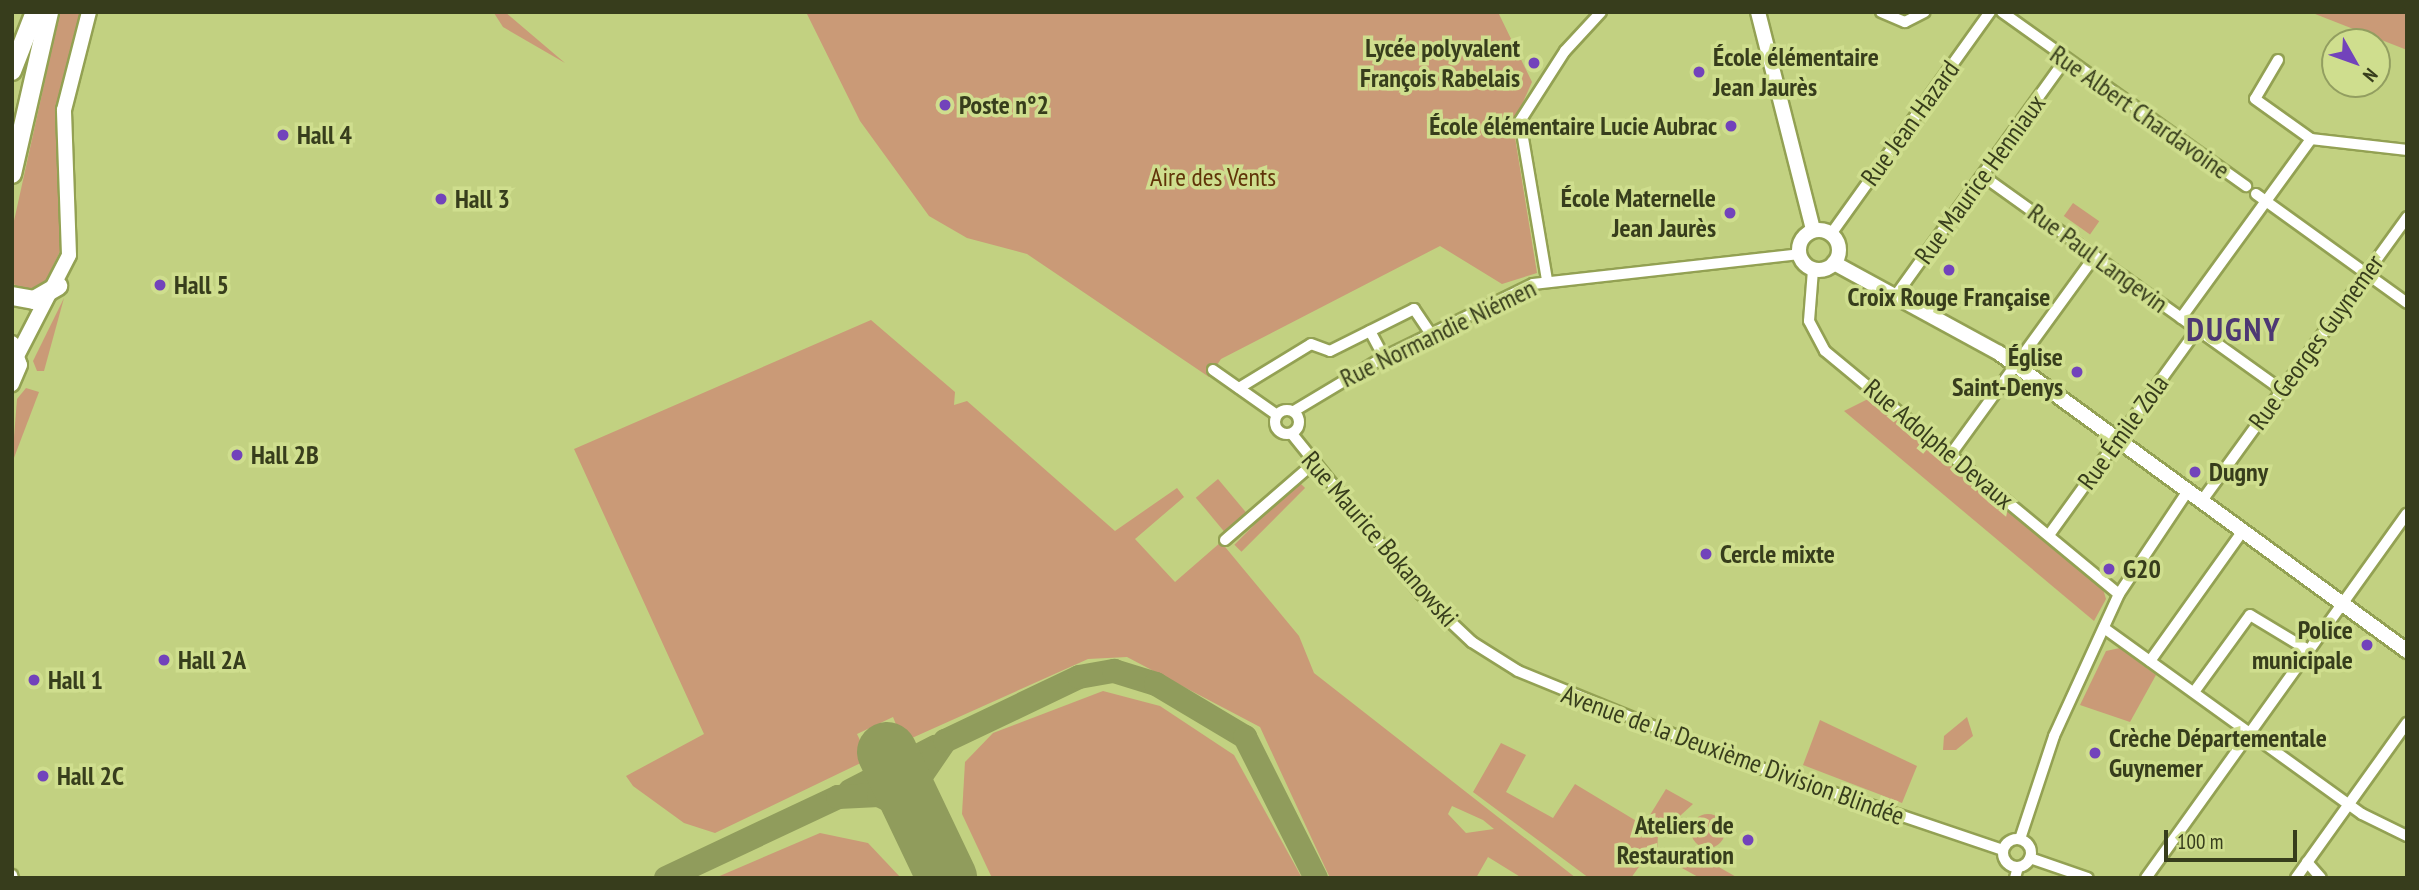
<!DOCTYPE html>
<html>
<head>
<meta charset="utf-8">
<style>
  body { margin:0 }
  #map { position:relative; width:2419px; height:890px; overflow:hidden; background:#c2d181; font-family:"PT Sans Narrow",sans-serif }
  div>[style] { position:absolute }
  .green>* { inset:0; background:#ca9a77; transform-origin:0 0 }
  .round { border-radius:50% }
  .taxiway>* { height:24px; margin:-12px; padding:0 12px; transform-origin:12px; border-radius:12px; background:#909c5c }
  .runway>* { height:60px; margin:-30px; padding:0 30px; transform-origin:30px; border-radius:30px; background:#909c5c }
  .roads { filter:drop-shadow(2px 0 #93a153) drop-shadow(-2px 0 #93a153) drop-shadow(0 2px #93a153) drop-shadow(0 -2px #93a153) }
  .street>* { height:10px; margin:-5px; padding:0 5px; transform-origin:5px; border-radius:5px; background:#fff }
  .street>.ring { margin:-5px; padding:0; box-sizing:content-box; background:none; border:10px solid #fff; border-radius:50% }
  .primary>* { height:14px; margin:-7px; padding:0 7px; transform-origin:7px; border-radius:7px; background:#fff }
  .primary>.ring { margin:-7px; padding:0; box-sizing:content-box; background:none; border:14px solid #fff; border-radius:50% }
  .highway>* { height:18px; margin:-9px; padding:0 9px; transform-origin:9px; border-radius:9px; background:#fff }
  .dots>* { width:19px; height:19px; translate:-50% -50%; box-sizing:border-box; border:4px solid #cfde8e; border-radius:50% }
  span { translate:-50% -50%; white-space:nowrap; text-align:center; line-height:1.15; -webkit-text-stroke:7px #cfde8e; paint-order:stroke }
  .poi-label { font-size:26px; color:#373d1c; font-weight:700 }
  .right { translate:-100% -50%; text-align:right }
  .left { translate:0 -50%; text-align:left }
  .street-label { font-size:26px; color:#373d1c }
  .park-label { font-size:26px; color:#603308 }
  .district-label { font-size:33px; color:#4d3874; font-weight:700; letter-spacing:2px }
  .frame { position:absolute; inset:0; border:14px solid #373d1c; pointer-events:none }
  .north { position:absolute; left:2321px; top:28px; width:70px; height:70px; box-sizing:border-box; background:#cfde8e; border:2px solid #929e60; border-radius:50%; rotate:130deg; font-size:19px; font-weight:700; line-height:28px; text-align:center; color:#373d1c }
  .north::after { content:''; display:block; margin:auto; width:24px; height:32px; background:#7243bb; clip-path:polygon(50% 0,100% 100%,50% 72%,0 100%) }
  .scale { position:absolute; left:2164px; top:830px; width:133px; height:32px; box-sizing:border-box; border:4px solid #373d1c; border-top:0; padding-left:9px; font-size:21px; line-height:24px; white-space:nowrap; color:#373d1c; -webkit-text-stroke:5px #cfde8e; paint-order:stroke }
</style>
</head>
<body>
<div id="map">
  <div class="green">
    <i style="clip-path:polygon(60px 12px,82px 12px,56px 138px,63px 245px,42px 289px,19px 291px,12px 281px,12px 230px)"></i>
    <i style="clip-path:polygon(484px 12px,505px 12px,565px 63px,503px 27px,494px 13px)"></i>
    <i style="clip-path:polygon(806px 12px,1498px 12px,1532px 82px,1513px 125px,1537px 273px,1502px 284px,1440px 246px,1221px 359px,1209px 377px,1027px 254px,967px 238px,929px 216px,860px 121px)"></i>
    <i style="clip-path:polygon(2310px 12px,2407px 12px,2407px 50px)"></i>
    <i style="left:2073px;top:203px;width:32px;height:16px;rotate:35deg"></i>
    <i style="clip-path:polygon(64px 298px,44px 371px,37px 371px,33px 361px)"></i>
    <i style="clip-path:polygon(evenodd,871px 320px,955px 392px,954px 405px,967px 401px,1115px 531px,1177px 488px,1184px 497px,1135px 539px,1175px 582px,1221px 542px,1299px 636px,1314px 673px,1576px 878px,1522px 878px,1488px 857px,1476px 878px,1330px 878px,1260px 727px,1127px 657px,1088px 659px,903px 742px,893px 717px,857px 734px,869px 759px,715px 833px,684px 823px,633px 786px,626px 776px,704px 734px,574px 449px,871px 320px,1452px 806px,1483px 820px,1494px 829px,1466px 833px,1448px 814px,1452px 806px)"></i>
    <i style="clip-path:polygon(26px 388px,39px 392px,12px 463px,17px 399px)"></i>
    <i style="clip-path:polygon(1872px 397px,2103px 589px,2106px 599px,2094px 621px,1844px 411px)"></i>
    <i style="left:1218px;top:479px;width:48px;height:29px;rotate:50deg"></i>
    <i style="left:1298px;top:481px;width:10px;height:90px;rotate:45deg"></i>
    <i style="clip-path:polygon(2120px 648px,2156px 675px,2130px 722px,2080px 705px,2106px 651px)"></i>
    <i style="clip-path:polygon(1103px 691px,1160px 706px,1234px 755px,1302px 878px,992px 878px,962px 814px,965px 762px,993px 733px)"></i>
    <i style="clip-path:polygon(1967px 717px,1973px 736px,1956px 750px,1943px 750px,1944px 736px)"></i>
    <i style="clip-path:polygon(1820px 720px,1917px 766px,1902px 803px,1803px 765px)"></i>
    <i style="clip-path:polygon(1501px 743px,1526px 755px,1506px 792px,1553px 818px,1575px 784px,1658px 834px,1657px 853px,1651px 850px,1631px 878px,1589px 878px,1473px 792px)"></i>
    <i style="clip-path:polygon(1666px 789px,1693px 804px,1669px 826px,1650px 815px)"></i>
    <i class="round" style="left:1691px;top:814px;width:34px;height:34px"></i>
    <i style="clip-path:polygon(820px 833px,868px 843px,901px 878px,715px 878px)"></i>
    <i style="clip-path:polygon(1691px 851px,1738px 878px,1700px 878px,1671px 862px)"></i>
  </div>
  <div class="taxiway">
    <i style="left:850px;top:791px;width:96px;rotate:-27.4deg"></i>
    <i style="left:927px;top:835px;width:54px;rotate:-100.7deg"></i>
    <i style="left:917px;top:782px;width:50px;rotate:-55.7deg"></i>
    <i style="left:945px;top:741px;width:148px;rotate:-25.5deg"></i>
    <i style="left:1079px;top:677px;width:36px;rotate:-10deg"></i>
    <i style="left:1114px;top:671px;width:44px;rotate:17.2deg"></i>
    <i style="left:1156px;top:684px;width:104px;rotate:30.8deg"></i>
    <i style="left:1245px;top:737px;width:158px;rotate:63.3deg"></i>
    <i style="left:666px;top:878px;width:190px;rotate:-25.2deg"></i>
    <i style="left:838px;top:797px;width:41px;rotate:-2.8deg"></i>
    <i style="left:879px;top:795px;width:33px;rotate:27deg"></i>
    <i style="left:908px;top:810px;width:22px;rotate:51deg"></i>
  </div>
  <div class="runway">
    <i style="left:887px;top:752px;width:140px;rotate:64.5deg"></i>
  </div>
  <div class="roads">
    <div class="street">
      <i style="left:1881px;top:12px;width:26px;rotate:23deg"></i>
      <i style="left:1905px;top:22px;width:22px;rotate:-27deg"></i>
      <i style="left:2002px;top:12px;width:300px;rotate:35.5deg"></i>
      <i style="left:2278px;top:60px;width:45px;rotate:120.5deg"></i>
      <i style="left:2255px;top:99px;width:69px;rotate:35.5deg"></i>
      <i style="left:2311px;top:139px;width:97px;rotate:6.5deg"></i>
      <i style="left:1983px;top:176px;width:368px;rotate:35.6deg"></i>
      <i style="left:2256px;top:194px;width:186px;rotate:35.8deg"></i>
      <i style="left:1831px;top:234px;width:273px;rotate:-54.4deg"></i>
      <i style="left:1813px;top:270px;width:51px;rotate:94.5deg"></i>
      <i style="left:1809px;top:321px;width:34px;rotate:62deg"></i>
      <i style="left:1825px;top:351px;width:381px;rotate:39.6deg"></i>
      <i style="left:1547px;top:280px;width:161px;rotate:-99.6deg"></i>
      <i style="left:1520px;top:121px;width:83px;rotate:-57.3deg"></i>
      <i style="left:1565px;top:51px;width:53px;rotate:-47.3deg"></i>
      <i style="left:1894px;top:298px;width:294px;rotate:-54.3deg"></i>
      <i style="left:2181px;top:318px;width:221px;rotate:-54deg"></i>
      <i style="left:1370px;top:331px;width:30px;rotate:62deg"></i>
      <i style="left:1213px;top:370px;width:78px;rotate:35.1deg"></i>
      <i style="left:1239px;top:388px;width:84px;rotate:-31.4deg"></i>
      <i style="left:1311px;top:344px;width:20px;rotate:20deg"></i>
      <i style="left:1330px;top:351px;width:94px;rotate:-26.6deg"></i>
      <i style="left:1414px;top:309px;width:29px;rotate:56deg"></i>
      <i class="ring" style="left:1275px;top:410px;width:14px;height:14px"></i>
      <i style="left:1294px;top:411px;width:105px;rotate:-31deg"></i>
      <i style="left:1384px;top:357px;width:166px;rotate:-26.1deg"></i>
      <i style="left:1533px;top:284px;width:268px;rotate:-6.4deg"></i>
      <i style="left:1292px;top:434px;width:206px;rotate:51.1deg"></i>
      <i style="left:1421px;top:594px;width:70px;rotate:43.3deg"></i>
      <i style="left:1472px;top:642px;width:54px;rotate:32.2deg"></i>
      <i style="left:1518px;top:671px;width:230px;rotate:22.2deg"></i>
      <i style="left:1731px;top:758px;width:287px;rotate:18.7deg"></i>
      <i style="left:1951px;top:454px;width:245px;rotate:-54deg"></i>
      <i style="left:2201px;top:502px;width:352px;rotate:-54.1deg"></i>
      <i style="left:2049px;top:535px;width:253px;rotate:-54.2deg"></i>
      <i style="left:1225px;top:540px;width:118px;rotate:-40.9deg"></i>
      <i style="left:2104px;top:628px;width:318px;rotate:35.8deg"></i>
      <i style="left:2362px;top:814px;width:50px;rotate:26.1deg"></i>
      <i style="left:2150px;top:661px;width:158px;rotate:-54.5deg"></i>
      <i style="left:2194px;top:692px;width:95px;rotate:-54deg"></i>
      <i style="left:2250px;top:615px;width:68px;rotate:31.1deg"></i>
      <i class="ring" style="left:2003px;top:839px;width:18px;height:18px"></i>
      <i style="left:2020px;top:839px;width:108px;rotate:-71.7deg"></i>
      <i style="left:2054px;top:736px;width:156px;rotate:-65.4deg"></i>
      <i style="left:2119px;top:594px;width:123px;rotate:-56.3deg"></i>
      <i style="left:2030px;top:858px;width:61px;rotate:19deg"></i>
      <i style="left:2307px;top:862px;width:21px;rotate:49deg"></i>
      <i style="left:12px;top:875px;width:3px;rotate:72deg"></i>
      <i style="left:2015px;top:878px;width:11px;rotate:-75deg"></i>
      <i style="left:2146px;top:878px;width:448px;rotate:-54.4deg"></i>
      <i style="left:2296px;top:878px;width:191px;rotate:-54.4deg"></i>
    </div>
    <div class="primary">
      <i style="left:1758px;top:12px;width:225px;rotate:75.8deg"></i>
      <i class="ring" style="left:1799px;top:230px;width:26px;height:26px"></i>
      <i style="left:1834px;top:263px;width:188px;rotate:28.6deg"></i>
      <i style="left:1999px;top:353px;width:505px;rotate:36.14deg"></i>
      <i style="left:12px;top:343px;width:23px;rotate:70deg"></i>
      <i style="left:20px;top:365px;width:21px;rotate:113deg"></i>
      <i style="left:18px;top:354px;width:111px;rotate:-62.7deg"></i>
      <i style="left:69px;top:255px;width:145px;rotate:-92deg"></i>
      <i style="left:64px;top:110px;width:101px;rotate:-75.7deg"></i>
    </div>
    <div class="highway">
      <i style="left:12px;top:71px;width:63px;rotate:-68.7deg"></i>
      <i style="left:12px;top:174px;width:166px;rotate:-77.1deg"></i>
      <i style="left:12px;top:296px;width:22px;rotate:10deg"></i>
      <i style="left:34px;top:300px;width:28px;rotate:-30deg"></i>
    </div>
  </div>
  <div class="dots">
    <i style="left:1534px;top:63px;background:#7243bb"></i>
    <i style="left:1699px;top:72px;background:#7243bb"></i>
    <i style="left:945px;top:105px;background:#7243bb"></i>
    <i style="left:1731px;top:126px;background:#7243bb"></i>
    <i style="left:283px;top:135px;background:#7243bb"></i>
    <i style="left:441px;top:199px;background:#7243bb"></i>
    <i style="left:1730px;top:213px;background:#7243bb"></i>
    <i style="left:1949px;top:270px;background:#7243bb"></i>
    <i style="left:160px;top:285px;background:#7243bb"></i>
    <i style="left:2077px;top:372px;background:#7243bb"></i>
    <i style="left:237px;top:455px;background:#7243bb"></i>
    <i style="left:2195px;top:472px;background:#7243bb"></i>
    <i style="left:1706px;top:554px;background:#7243bb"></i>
    <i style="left:2109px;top:569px;background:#7243bb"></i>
    <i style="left:2367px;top:645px;background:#7243bb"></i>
    <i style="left:164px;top:660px;background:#7243bb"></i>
    <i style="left:34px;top:680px;background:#7243bb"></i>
    <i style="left:2095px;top:753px;background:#7243bb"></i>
    <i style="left:43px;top:776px;background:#7243bb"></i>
    <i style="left:1748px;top:840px;background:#7243bb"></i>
  </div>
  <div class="poi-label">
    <span class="right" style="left:1520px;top:63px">Lycée polyvalent<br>François Rabelais</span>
    <span class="left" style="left:1713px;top:72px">École élémentaire<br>Jean Jaurès</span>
    <span class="left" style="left:959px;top:105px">Poste n°2</span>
    <span class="right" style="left:1717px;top:126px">École élémentaire Lucie Aubrac</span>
    <span class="left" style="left:297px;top:135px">Hall 4</span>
    <span class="right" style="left:1716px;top:213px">École Maternelle<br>Jean Jaurès</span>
    <span class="left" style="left:455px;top:199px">Hall 3</span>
    <span class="left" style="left:174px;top:285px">Hall 5</span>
    <span style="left:1949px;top:297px">Croix Rouge Française</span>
    <span class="right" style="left:2063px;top:372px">Église<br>Saint-Denys</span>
    <span class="left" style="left:251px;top:455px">Hall 2B</span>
    <span class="left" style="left:2209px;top:472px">Dugny</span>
    <span class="left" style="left:1720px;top:554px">Cercle mixte</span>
    <span class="left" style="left:2123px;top:569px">G20</span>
    <span class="right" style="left:2353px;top:645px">Police<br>municipale</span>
    <span class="left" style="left:178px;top:660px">Hall 2A</span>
    <span class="left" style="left:48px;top:680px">Hall 1</span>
    <span class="left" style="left:2109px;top:753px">Crèche Départementale<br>Guynemer</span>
    <span class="left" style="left:57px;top:776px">Hall 2C</span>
    <span class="right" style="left:1734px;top:840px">Ateliers de<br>Restauration</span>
  </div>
  <div class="street-label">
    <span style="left:2140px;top:112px;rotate:35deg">Rue Albert Chardavoine</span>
    <span style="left:1910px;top:123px;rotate:-54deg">Rue Jean Hazard</span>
    <span style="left:1980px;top:179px;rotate:-54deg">Rue Maurice Henniaux</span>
    <span style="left:2098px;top:258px;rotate:36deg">Rue Paul Langevin</span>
    <span style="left:1438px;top:333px;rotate:-26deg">Rue Normandie Niémen</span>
    <span style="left:2316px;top:342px;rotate:-54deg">Rue Georges Guynemer</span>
    <span style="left:2123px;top:432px;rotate:-54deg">Rue Émile Zola</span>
    <span style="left:1939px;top:444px;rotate:40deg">Rue Adolphe Devaux</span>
    <span style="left:1380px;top:539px;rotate:49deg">Rue Maurice Bokanowski</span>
    <span style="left:1733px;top:755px;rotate:20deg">Avenue de la Deuxième Division Blindée</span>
  </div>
  <div class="park-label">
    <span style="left:1213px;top:177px">Aire des Vents</span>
  </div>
  <div class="district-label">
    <span style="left:2234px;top:329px">DUGNY</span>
  </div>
  <div class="frame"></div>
  <div class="north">N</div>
  <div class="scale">100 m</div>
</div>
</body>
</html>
